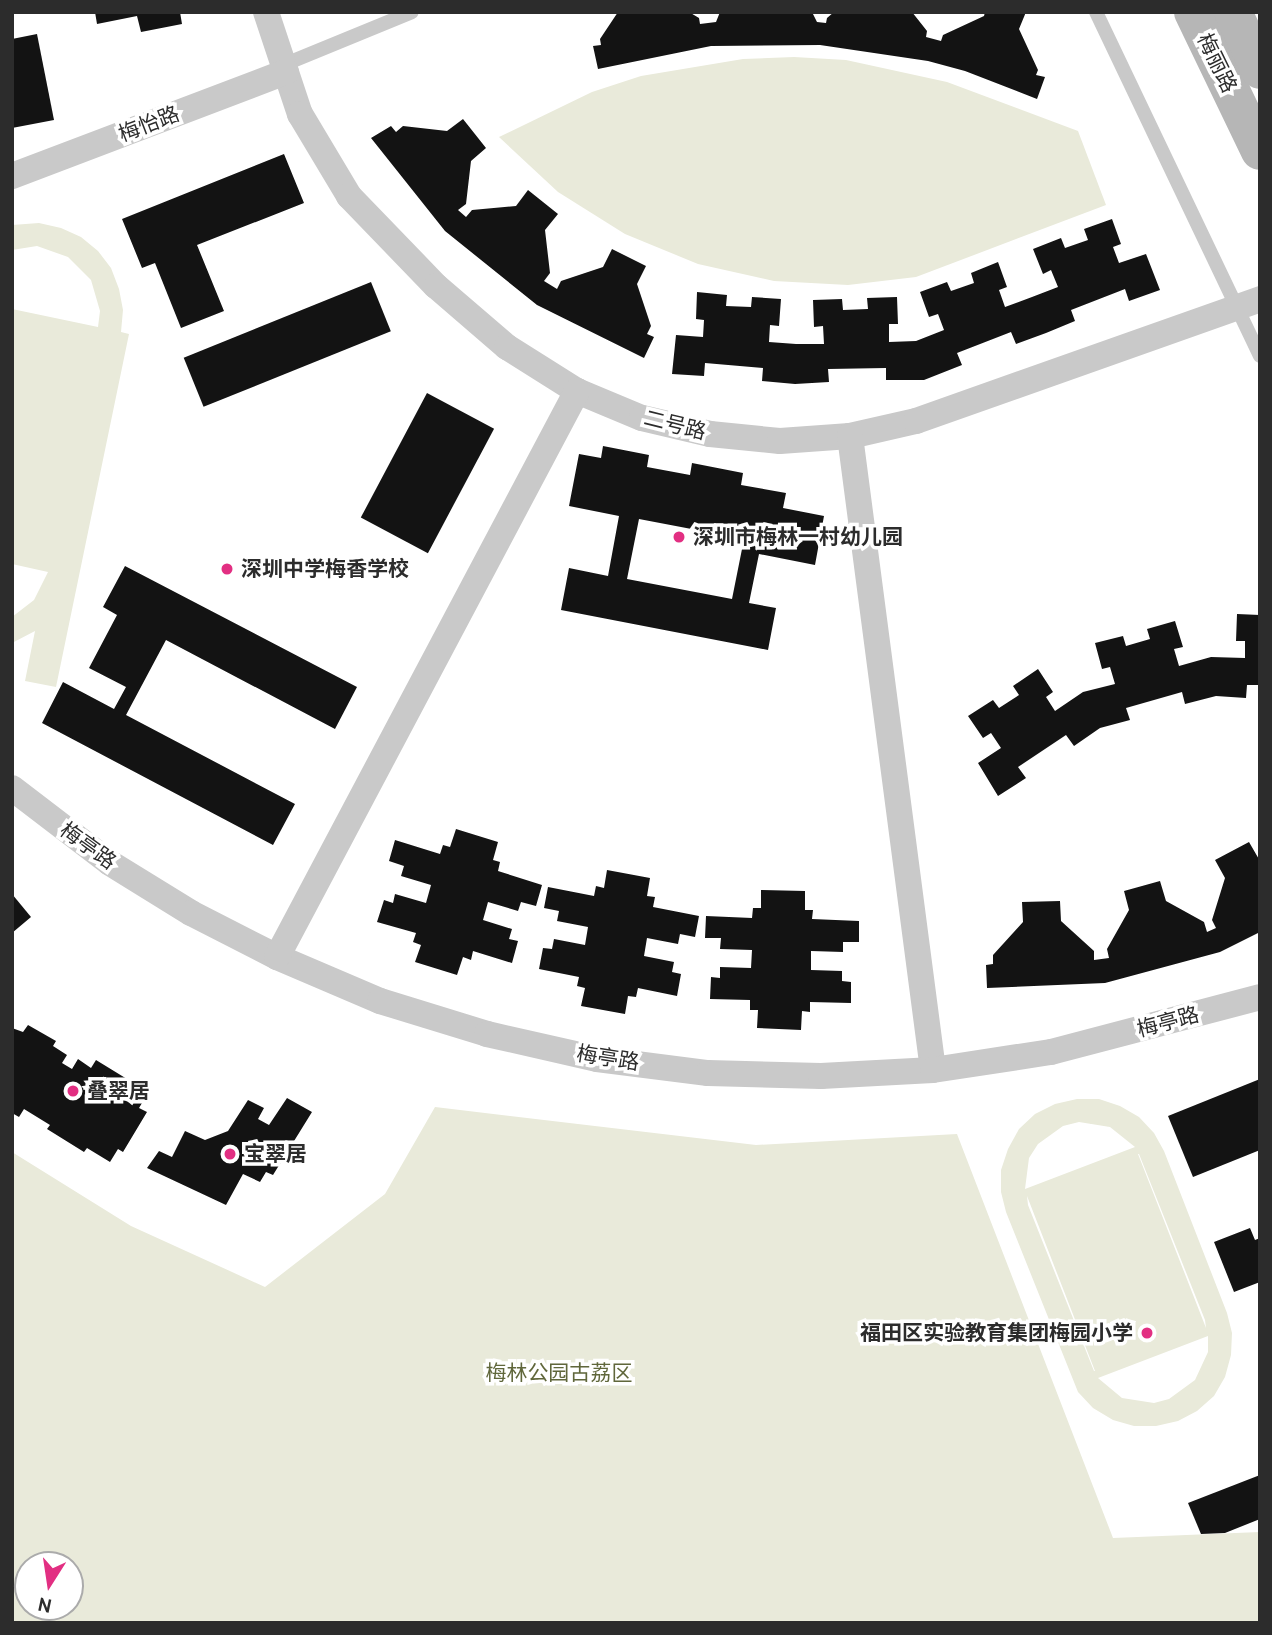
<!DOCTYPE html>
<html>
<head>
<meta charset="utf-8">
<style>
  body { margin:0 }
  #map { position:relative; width:1272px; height:1635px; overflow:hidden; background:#fff; font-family:Cabin,"Noto Sans SC",sans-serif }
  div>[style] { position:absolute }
  .green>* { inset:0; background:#e9eada }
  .building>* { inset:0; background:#131313; transform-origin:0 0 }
  .lane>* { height:14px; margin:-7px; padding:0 7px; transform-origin:7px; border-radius:7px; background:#c9c9c9 }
  .street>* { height:26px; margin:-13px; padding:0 13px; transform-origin:13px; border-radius:13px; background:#c9c9c9 }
  .secondary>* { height:38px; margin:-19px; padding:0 19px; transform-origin:19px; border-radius:19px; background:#b6b6b6 }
  .dots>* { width:19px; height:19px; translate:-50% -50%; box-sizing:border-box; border:4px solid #fff; border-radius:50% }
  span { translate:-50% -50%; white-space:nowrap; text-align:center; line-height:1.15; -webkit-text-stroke:7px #fff; paint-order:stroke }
  .street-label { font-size:21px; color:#2c2c2c }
  .poi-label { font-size:21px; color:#2c2c2c; font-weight:700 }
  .left { translate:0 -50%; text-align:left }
  .right { translate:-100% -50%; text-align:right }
  .park-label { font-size:21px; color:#60673b }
  .frame { position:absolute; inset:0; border:14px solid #2c2c2c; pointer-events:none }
  .north { position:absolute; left:14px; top:1551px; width:70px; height:70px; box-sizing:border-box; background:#fff; border:2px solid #ababab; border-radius:50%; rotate:192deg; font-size:19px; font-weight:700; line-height:28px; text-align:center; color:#2c2c2c }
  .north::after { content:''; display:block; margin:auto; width:24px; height:32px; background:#e22f82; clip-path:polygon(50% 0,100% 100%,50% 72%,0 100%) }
</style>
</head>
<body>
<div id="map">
  <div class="green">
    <i style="clip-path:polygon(794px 57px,846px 60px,947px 82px,1078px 131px,1106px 205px,916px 277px,848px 285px,774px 281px,698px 264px,625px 234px,558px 192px,499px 137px,592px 92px,641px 76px,743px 59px)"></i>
    <i style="clip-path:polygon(39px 223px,61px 228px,81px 237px,98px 251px,111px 268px,119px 289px,123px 310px,121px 332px,129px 334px,56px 687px,25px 681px,35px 631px,12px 643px,12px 617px,34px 600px,48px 572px,12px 564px,12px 309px,98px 327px,100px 311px,91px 280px,68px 257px,37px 246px,12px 250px,12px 225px)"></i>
    <i style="clip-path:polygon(evenodd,1077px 1099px,1099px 1099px,1120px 1106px,1139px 1117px,1154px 1133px,1164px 1151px,1227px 1313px,1232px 1333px,1231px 1355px,1225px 1377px,1214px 1396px,1197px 1411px,1178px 1421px,1156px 1426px,1134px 1426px,1113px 1420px,1093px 1408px,1078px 1392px,1006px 1212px,1001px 1192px,1001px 1170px,1008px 1149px,1019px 1129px,1035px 1114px,1055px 1104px,1077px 1099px,1079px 1122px,1110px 1127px,1135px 1147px,1025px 1189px,1029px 1158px,1038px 1144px,1063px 1126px,1079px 1122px,1077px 1099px,1139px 1154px,1205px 1320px,1206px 1328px,1138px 1154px,1139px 1154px,1077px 1099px,1027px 1196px,1095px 1371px,1094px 1371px,1028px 1205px,1027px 1196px,1077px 1099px,1208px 1336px,1208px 1352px,1195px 1380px,1169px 1399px,1154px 1403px,1122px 1398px,1098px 1378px,1208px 1336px)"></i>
    <i style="clip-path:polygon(evenodd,435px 1107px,756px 1145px,957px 1134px,1113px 1538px,1260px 1532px,1260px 1623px,12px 1623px,12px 1152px,131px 1226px,265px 1287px,385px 1194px,435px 1107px,70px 1565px,70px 1607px,28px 1607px,28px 1565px,70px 1565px)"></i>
  </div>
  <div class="building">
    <i style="clip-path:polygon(95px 12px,180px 12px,182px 24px,141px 32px,137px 16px,97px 24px)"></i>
    <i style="clip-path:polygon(618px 12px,689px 12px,699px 18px,700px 24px,716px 22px,720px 12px,812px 12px,817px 22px,826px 23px,827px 18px,834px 12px,912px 12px,927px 31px,926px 37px,941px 41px,943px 35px,984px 16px,985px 12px,1026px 12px,1019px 29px,1038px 70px,1036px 75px,1045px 77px,1037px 99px,965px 71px,928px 61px,820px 45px,711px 46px,598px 69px,593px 46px,601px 45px,600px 39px)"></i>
    <i style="clip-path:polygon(37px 34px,54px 120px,12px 128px,12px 39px)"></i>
    <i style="clip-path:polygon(463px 119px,486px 148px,471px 161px,466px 204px,458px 210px,466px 217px,472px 210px,516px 206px,528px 190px,558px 214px,545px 230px,550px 273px,544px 281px,557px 289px,561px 281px,603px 267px,612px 249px,646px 266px,637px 284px,651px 326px,647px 334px,654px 337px,644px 358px,537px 305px,445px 231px,371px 138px,391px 126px,396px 132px,403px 126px,447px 131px)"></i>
    <i style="clip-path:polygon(284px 154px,304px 203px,197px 245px,224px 311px,181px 328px,155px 263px,142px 268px,122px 219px)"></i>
    <i style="clip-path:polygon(1112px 219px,1121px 244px,1113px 247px,1119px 263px,1146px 254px,1160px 290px,1129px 301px,1125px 289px,1071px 310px,1075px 321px,1046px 333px,1016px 344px,1011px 332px,957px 353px,962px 365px,924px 380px,886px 380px,886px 368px,828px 369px,829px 382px,795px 384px,762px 381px,763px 368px,705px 363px,704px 376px,672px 374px,676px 335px,703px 337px,704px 320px,696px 319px,697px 292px,727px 295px,726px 306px,751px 307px,752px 297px,781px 299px,779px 326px,770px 325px,769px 342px,796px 344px,824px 344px,823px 326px,814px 327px,813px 300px,842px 299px,843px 310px,868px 309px,867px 298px,897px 297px,898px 324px,889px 324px,889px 342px,916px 341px,944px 330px,938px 314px,929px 317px,920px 292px,947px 282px,951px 291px,974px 283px,971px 273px,998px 262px,1007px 287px,999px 290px,1005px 307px,1032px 297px,1058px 287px,1051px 270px,1043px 274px,1033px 249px,1061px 238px,1065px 248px,1088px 240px,1084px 229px)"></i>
    <i style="left:371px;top:282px;width:53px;height:202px;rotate:68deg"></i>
    <i style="left:427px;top:393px;width:76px;height:141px;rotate:28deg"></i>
    <i style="clip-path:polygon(evenodd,603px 446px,649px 455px,647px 467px,690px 475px,692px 463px,743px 473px,741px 485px,786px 493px,783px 508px,824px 516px,815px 565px,759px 554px,749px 603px,776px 608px,768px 650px,561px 610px,569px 568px,608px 576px,619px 516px,569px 506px,579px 454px,601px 458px,603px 446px,639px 519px,744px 539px,732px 599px,627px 579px,639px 519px)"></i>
    <i style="clip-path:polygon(125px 566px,357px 687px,335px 729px,166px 640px,126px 715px,295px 804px,273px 845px,42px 723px,63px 682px,114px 709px,126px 687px,89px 668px,117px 615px,103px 607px)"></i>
    <i style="clip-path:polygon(1237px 614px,1260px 615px,1260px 685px,1247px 685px,1246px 698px,1216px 696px,1185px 704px,1182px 692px,1126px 708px,1130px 720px,1100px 728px,1074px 746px,1066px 735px,1018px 767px,1026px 778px,998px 796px,978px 763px,1001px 748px,991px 733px,983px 738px,968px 716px,993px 700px,999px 708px,1019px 695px,1013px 686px,1038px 669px,1053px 692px,1046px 697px,1055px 711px,1083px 692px,1115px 684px,1110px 667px,1102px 669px,1095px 643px,1123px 636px,1126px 646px,1150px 639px,1147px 629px,1175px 621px,1183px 647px,1174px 649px,1179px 666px,1211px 657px,1245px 658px,1245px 641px,1236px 641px)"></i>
    <i style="clip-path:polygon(456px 829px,498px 842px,493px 860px,500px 862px,498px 871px,542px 885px,536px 906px,521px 902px,518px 911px,488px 902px,483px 920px,512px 929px,509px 939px,518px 941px,512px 963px,473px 951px,471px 960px,463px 957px,457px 975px,415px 962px,421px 945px,413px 942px,416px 933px,377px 922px,384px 900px,393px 903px,395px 894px,426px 903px,431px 885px,401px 876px,404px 866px,389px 861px,395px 840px,440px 854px,443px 845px,450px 847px)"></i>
    <i style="clip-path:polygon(1249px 842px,1260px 861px,1260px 932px,1220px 952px,1105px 983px,987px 988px,986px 965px,993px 964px,993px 955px,1023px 922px,1022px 902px,1060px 901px,1061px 921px,1094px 951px,1094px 960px,1109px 958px,1107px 949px,1129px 910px,1124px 891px,1160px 881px,1166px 901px,1204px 922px,1207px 932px,1216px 928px,1212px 920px,1225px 878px,1215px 860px)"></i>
    <i style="clip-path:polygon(607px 870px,650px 878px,647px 896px,655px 897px,653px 907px,699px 916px,695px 937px,680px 934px,678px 944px,647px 938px,644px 956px,674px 962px,672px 972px,681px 974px,677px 996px,638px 988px,636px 997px,628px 996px,625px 1014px,581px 1006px,585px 988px,577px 986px,579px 977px,539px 969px,543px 948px,552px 949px,554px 939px,585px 945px,588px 927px,557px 921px,559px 911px,544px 908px,548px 887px,594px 896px,596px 886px,604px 888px)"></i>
    <i style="clip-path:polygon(761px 890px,805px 891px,805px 910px,813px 910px,812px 919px,859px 921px,859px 942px,843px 942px,843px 952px,811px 951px,811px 970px,842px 971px,842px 981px,851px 982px,851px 1003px,810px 1002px,810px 1012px,802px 1011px,801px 1030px,757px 1028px,758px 1010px,750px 1010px,750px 1000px,710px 999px,711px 977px,720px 978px,720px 967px,751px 968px,752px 950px,720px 949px,721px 938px,705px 938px,706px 916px,752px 918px,753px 908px,761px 908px)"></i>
    <i style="clip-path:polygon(12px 894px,31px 917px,12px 933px)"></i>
    <i style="clip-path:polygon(28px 1025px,56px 1041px,53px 1046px,67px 1055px,62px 1063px,72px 1069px,78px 1059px,91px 1068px,96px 1060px,127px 1079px,123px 1085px,145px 1098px,139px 1108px,147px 1112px,123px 1152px,118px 1149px,110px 1162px,87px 1148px,84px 1152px,47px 1129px,50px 1125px,24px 1109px,19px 1117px,12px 1113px,12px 1028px,23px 1032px)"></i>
    <i style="clip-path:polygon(1260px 1079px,1260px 1150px,1193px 1177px,1168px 1116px)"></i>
    <i style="clip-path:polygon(287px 1098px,312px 1112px,273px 1175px,266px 1172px,260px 1182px,243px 1174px,226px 1205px,147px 1168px,159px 1151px,172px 1157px,185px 1131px,205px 1140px,228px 1131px,248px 1100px,264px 1108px,258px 1119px,269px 1125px)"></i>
    <i style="clip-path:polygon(1250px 1228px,1255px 1240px,1260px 1238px,1260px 1282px,1234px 1292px,1214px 1242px)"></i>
    <i style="clip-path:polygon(1260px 1475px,1260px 1519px,1225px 1533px,1201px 1534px,1188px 1503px)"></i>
  </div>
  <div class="lane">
    <i style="left:1096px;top:12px;width:381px;rotate:64.5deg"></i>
    <i style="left:283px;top:65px;width:139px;rotate:-22.3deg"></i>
  </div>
  <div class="street">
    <i style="left:266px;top:12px;width:108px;rotate:71.6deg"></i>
    <i style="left:300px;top:114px;width:96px;rotate:59.1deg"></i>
    <i style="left:349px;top:196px;width:125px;rotate:46deg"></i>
    <i style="left:436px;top:286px;width:94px;rotate:40.7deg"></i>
    <i style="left:507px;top:347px;width:83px;rotate:32.2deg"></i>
    <i style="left:577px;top:391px;width:70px;rotate:22.6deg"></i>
    <i style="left:642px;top:418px;width:70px;rotate:13.2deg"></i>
    <i style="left:710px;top:434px;width:70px;rotate:5.7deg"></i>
    <i style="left:780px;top:441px;width:70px;rotate:-4.1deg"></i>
    <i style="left:850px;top:436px;width:68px;rotate:-12.8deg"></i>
    <i style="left:916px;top:421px;width:365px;rotate:-19.5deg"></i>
    <i style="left:12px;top:176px;width:293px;rotate:-20.8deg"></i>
    <i style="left:850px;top:436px;width:639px;rotate:82.54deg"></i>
    <i style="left:12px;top:788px;width:123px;rotate:37.4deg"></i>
    <i style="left:110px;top:863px;width:95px;rotate:31.7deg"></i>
    <i style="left:191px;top:913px;width:97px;rotate:27.1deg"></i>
    <i style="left:277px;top:957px;width:112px;rotate:23.1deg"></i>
    <i style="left:380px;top:1001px;width:112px;rotate:17.1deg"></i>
    <i style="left:487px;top:1034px;width:113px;rotate:12.8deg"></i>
    <i style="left:597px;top:1059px;width:112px;rotate:7.2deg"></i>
    <i style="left:708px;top:1073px;width:113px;rotate:1.5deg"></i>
    <i style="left:821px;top:1076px;width:112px;rotate:-3.1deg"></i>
    <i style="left:933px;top:1070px;width:119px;rotate:-8.7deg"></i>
    <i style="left:1051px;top:1052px;width:216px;rotate:-14.7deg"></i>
    <i style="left:277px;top:957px;width:641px;rotate:-62.07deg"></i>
  </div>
  <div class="secondary">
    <i style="left:1193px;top:12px;width:154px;rotate:64.3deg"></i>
    <i style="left:1233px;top:12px;width:64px;rotate:65deg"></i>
  </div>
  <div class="dots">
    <i style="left:679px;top:537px;background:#e22f82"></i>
    <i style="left:227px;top:569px;background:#e22f82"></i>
    <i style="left:73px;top:1091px;background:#e22f82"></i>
    <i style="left:230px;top:1154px;background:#e22f82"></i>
    <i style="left:1147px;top:1333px;background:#e22f82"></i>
  </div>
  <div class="street-label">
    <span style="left:1217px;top:63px;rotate:64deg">梅丽路</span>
    <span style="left:149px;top:124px;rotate:-21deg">梅怡路</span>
    <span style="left:675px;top:425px;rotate:14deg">二号路</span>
    <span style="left:88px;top:846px;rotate:36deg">梅亭路</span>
    <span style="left:1168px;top:1022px;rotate:-15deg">梅亭路</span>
    <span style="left:608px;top:1058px;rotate:9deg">梅亭路</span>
  </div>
  <div class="poi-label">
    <span class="left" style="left:693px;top:537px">深圳市梅林一村幼儿园</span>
    <span class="left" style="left:241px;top:569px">深圳中学梅香学校</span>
    <span class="left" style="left:87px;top:1091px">叠翠居</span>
    <span class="left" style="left:244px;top:1154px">宝翠居</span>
    <span class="right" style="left:1133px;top:1333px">福田区实验教育集团梅园小学</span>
  </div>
  <div class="park-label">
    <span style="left:559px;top:1373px">梅林公园古荔区</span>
  </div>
  <div class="frame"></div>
  <div class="north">N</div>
</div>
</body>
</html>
